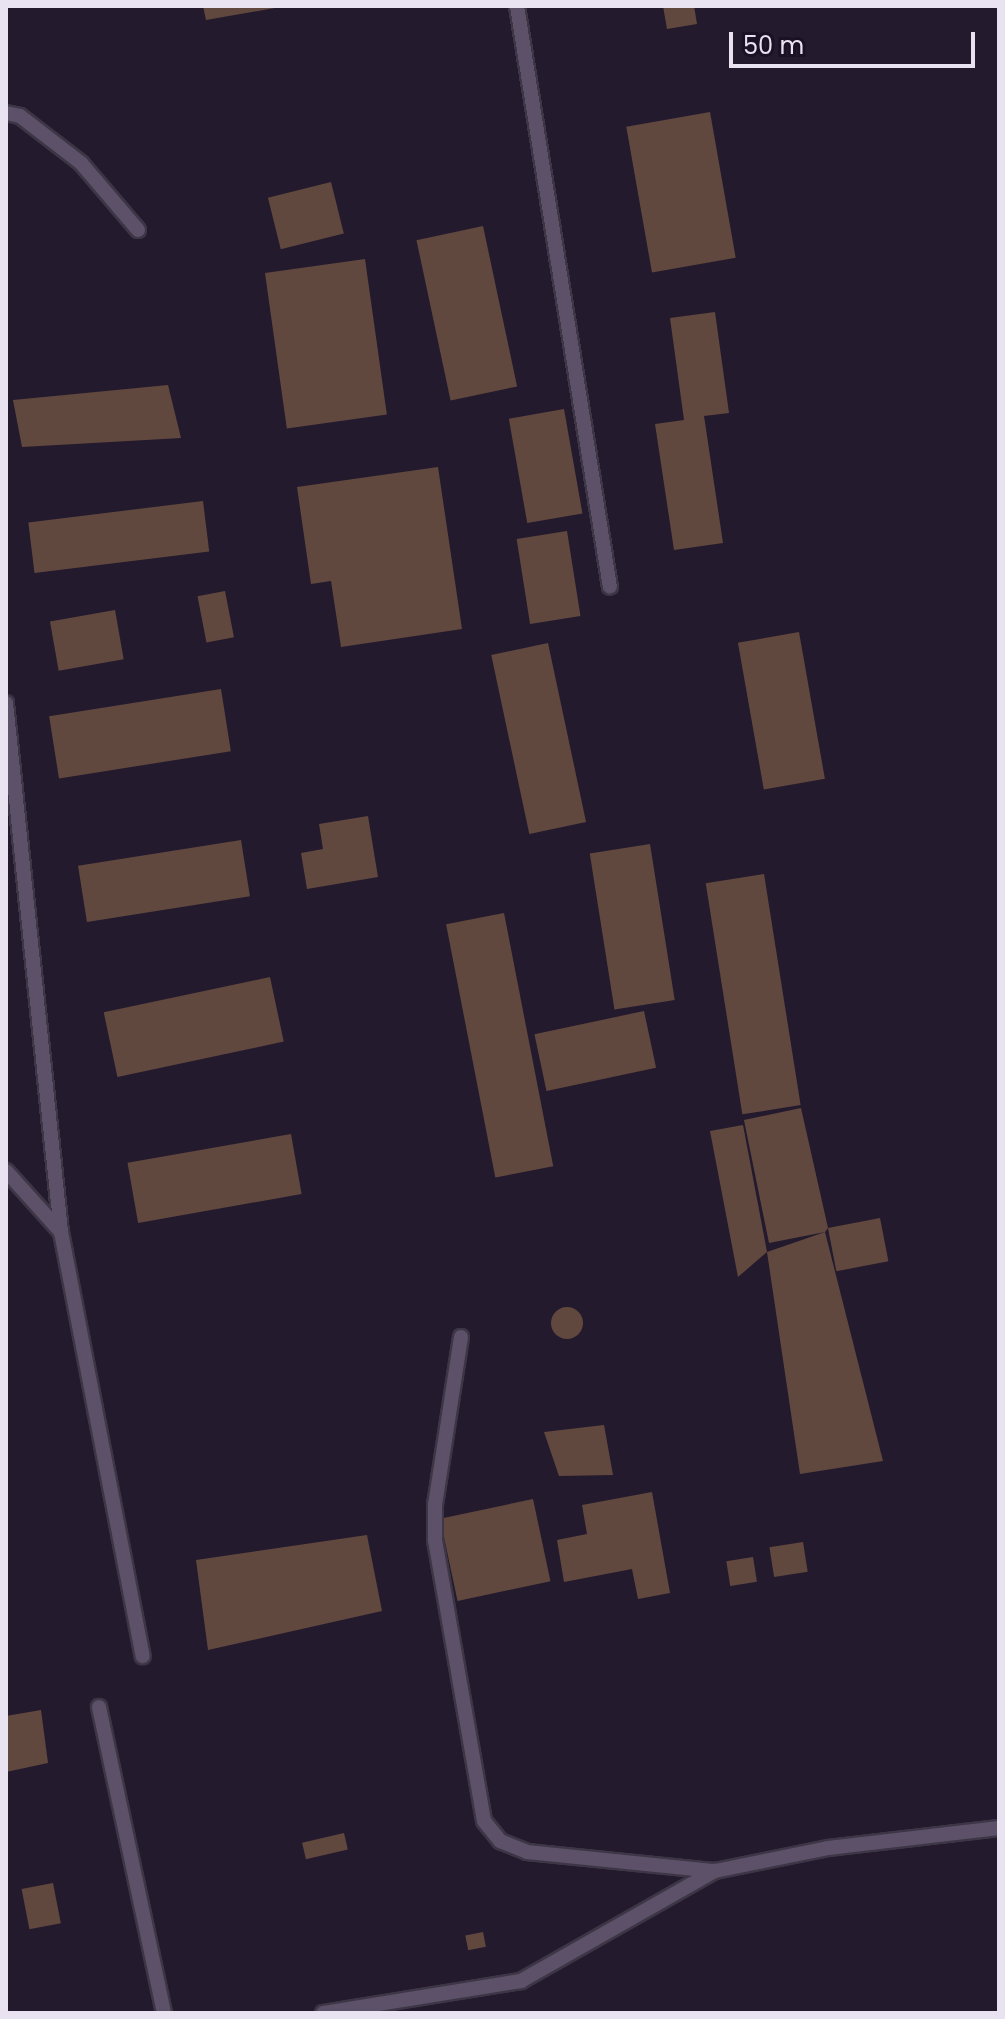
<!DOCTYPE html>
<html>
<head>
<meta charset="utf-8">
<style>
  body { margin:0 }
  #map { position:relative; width:1005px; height:2019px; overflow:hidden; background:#241a2e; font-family:Poppins,sans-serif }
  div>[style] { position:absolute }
  .building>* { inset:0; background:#61483e; transform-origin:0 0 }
  .round { border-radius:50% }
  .roads { filter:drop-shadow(2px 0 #3d3646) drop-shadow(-2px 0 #3d3646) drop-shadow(0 2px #3d3646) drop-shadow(0 -2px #3d3646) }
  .lane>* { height:14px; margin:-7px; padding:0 7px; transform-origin:7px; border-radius:7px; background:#5c5168 }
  span { translate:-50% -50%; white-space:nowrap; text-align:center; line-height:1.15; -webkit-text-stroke:7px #1a1124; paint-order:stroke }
  .frame { position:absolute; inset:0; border:8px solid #e9e3f1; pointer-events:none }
  .scale { position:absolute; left:729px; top:32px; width:246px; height:36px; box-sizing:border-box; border:4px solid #e9e3f1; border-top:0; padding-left:10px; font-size:24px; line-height:28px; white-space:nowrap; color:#e9e3f1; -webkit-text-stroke:6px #1a1124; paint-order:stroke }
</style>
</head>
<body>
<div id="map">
  <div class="building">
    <i style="clip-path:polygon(203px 6px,275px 6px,275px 8px,206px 20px)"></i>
    <i style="clip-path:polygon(663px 6px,694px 6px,697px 24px,667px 29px)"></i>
    <i style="left:710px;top:112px;width:148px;height:85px;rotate:80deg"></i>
    <i style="left:331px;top:182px;width:53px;height:65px;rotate:76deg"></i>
    <i style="left:483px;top:226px;width:164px;height:68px;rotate:78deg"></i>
    <i style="left:365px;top:259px;width:157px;height:101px;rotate:82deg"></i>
    <i style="clip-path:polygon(715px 312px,729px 413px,704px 416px,723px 543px,674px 550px,655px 424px,684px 420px,670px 318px)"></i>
    <i style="clip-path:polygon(168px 385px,181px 438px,22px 447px,13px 400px)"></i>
    <i style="left:564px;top:409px;width:106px;height:56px;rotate:80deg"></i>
    <i style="clip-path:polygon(438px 467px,462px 629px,341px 647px,331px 581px,311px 584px,297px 487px)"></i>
    <i style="left:203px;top:501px;width:51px;height:176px;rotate:83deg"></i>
    <i style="left:567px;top:531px;width:86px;height:51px;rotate:81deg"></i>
    <i style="left:225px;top:591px;width:47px;height:28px;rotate:79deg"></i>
    <i style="left:115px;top:610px;width:50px;height:66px;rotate:80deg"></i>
    <i style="left:799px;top:632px;width:149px;height:62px;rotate:80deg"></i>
    <i style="left:548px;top:643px;width:183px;height:58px;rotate:78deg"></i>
    <i style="left:221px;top:689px;width:63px;height:174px;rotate:81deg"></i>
    <i style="clip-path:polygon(368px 816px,378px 877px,307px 889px,301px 853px,323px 849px,319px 824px)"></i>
    <i style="left:241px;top:840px;width:57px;height:165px;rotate:81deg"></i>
    <i style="left:650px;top:844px;width:158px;height:61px;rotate:81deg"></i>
    <i style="left:764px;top:874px;width:234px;height:59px;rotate:81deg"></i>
    <i style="left:504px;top:913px;width:258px;height:59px;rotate:79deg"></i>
    <i style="left:270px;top:977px;width:66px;height:170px;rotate:78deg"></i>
    <i style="left:644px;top:1011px;width:58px;height:112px;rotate:78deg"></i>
    <i style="clip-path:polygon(801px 1108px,828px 1228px,825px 1232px,769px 1243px,744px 1120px)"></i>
    <i style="clip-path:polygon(743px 1125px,767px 1252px,738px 1277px,710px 1131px)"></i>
    <i style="left:291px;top:1134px;width:61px;height:166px;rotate:80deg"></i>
    <i style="left:880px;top:1218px;width:44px;height:53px;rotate:79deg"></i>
    <i style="clip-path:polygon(825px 1232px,883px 1461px,800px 1474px,767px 1252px)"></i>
    <i class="round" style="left:551px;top:1307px;width:32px;height:32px"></i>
    <i style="clip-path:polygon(604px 1425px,613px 1475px,559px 1476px,544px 1432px)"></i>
    <i style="clip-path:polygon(652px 1492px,670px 1593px,638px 1599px,632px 1569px,564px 1582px,557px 1540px,587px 1534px,582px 1505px)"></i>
    <i style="left:533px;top:1499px;width:84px;height:95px;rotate:78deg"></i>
    <i style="clip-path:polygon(367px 1535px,382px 1611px,208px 1650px,196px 1560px)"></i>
    <i style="left:803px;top:1542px;width:30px;height:34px;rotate:81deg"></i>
    <i style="left:753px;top:1557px;width:25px;height:27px;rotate:81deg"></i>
    <i style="clip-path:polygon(41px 1710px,48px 1763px,6px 1772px,6px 1716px)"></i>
    <i style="left:344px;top:1833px;width:17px;height:43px;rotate:77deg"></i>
    <i style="left:53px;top:1883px;width:41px;height:32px;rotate:79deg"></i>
    <i style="left:483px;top:1932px;width:15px;height:18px;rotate:79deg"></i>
  </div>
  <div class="roads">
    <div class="lane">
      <i style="left:517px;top:6px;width:588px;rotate:80.91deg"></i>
      <i style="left:6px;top:113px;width:14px;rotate:12deg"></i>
      <i style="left:20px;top:116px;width:77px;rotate:37.6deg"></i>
      <i style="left:81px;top:163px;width:88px;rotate:49.6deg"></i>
      <i style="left:6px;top:703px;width:532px;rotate:84.06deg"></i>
      <i style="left:61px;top:1232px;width:432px;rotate:79.1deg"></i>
      <i style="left:6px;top:1171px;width:82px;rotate:48deg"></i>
      <i style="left:461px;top:1337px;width:169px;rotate:98.8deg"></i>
      <i style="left:435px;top:1504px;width:36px;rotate:90deg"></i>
      <i style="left:435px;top:1540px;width:285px;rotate:80.1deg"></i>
      <i style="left:484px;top:1821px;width:26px;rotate:51deg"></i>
      <i style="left:500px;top:1841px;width:29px;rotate:22deg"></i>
      <i style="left:527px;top:1852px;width:189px;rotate:5.8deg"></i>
      <i style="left:99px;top:1707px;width:313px;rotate:78deg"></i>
      <i style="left:323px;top:2013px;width:201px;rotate:-9.2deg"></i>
      <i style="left:521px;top:1981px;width:223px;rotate:-29.6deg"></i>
      <i style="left:715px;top:1871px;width:115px;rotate:-11.5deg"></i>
      <i style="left:828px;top:1848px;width:172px;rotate:-6.7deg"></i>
    </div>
  </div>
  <div class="frame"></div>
  <div class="scale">50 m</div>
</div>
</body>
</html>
